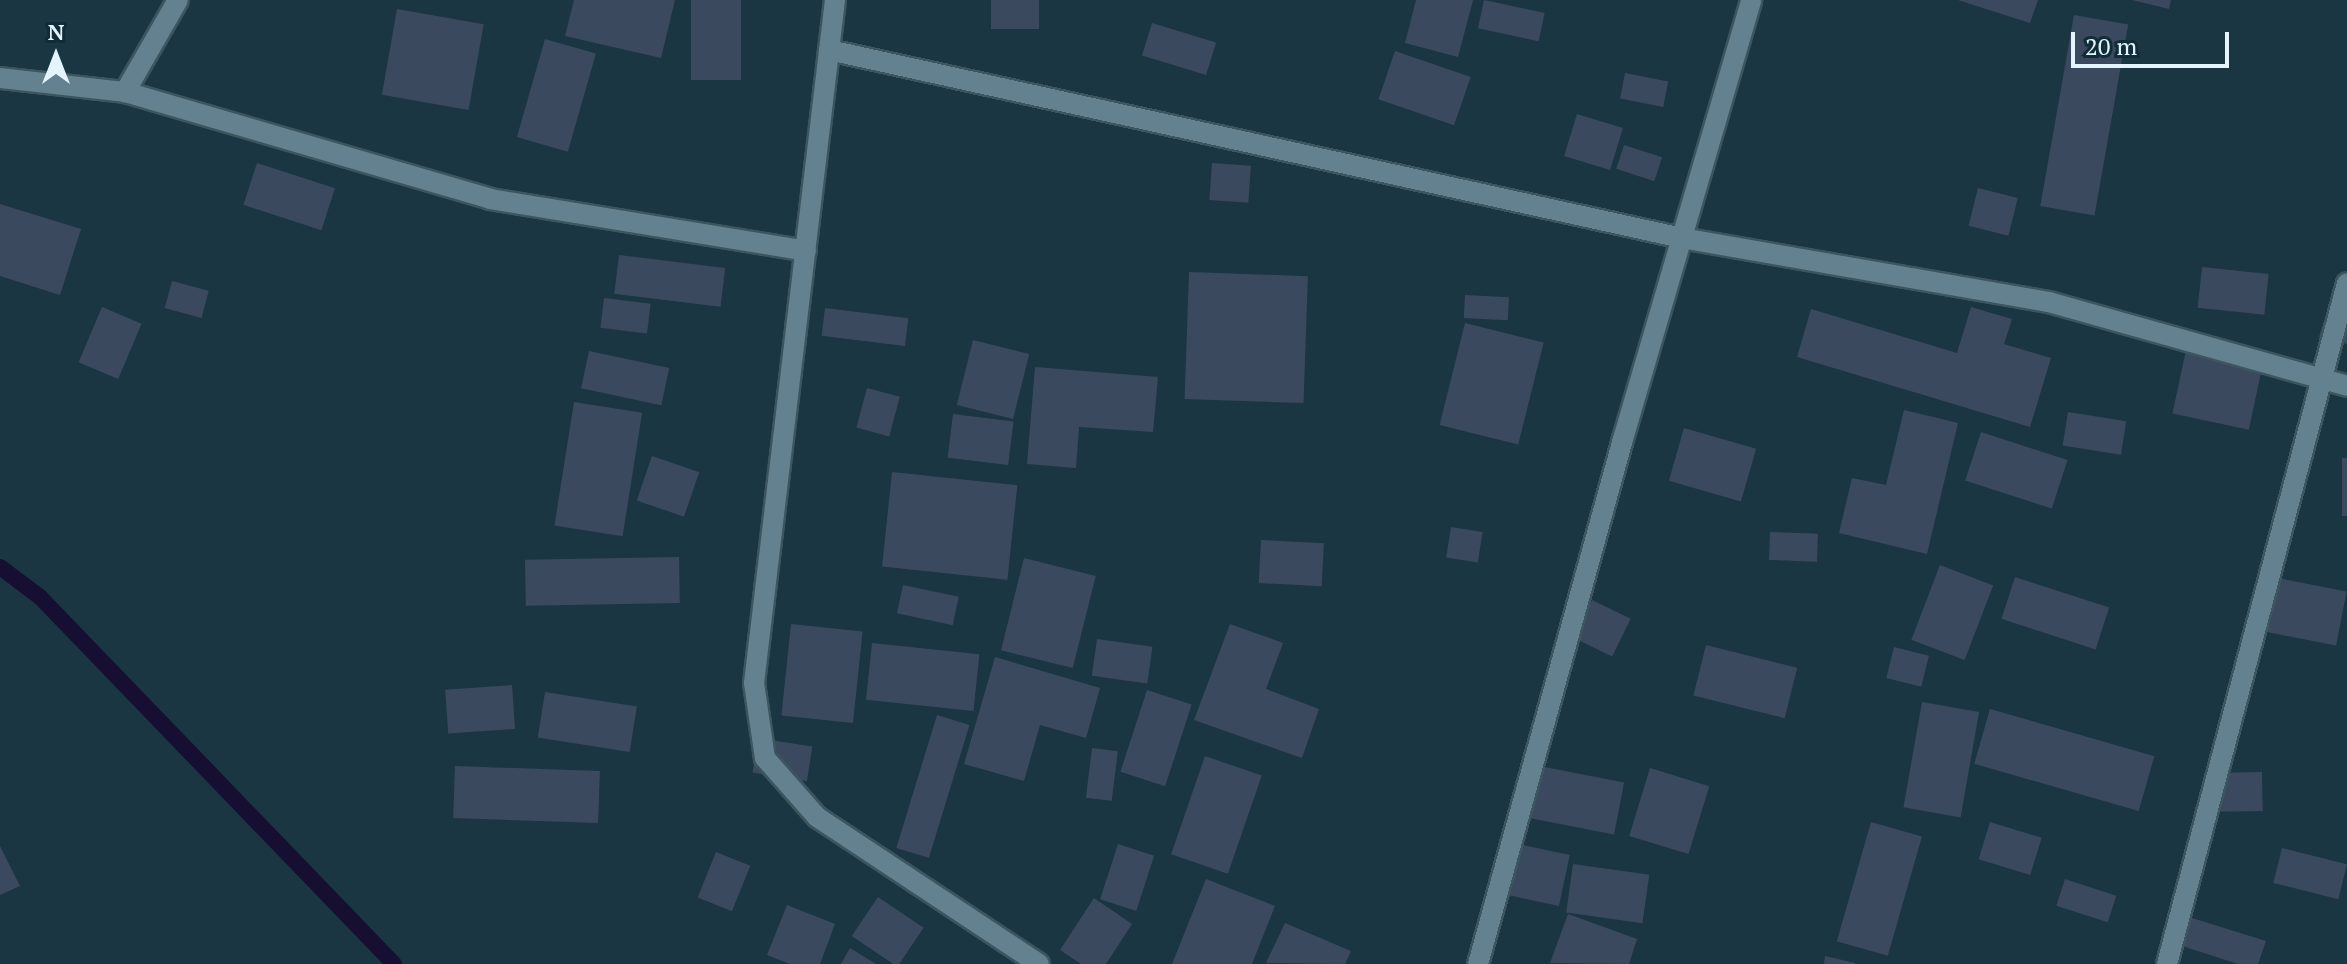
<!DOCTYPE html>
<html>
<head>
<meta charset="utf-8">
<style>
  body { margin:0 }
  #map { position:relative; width:2347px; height:964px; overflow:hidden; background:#1a3642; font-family:"PT Serif",serif }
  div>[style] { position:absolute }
  .stream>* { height:16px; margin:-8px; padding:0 8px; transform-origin:8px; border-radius:8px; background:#170f32 }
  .building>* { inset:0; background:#3b495e; transform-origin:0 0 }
  .roads { filter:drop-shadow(2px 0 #3c555f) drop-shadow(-2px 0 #3c555f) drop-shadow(0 2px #3c555f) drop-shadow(0 -2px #3c555f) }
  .minor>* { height:20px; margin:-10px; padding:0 10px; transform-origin:10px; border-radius:10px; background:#63818e }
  span { translate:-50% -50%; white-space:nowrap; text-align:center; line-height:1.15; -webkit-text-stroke:6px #102c38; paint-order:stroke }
  .north { position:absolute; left:16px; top:16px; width:80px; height:80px; -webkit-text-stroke:6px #102c38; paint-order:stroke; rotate:0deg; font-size:22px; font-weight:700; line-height:32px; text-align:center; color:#e4f4fc }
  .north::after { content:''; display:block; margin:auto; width:28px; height:36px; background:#e4f4fc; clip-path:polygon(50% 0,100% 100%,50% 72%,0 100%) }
  .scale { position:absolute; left:2071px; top:32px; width:158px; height:36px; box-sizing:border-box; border:4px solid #e4f4fc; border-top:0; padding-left:10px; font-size:24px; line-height:28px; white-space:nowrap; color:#e4f4fc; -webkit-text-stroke:6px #102c38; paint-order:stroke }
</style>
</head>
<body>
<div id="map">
  <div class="stream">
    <i style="left:0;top:567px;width:50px;rotate:36.9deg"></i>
    <i style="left:40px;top:597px;width:510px;rotate:46.03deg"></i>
  </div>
  <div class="building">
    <i style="clip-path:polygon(574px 0,675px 0,661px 58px,565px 36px)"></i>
    <i style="left:691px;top:0;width:50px;height:80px"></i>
    <i style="left:991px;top:0;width:48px;height:29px"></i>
    <i style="clip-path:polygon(1416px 0,1473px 0,1458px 57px,1405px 43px)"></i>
    <i style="left:1484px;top:0;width:62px;height:29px;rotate:12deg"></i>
    <i style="clip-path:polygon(1958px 0,2038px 0,2030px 23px)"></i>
    <i style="clip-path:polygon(2132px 0,2171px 0,2169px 9px)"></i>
    <i style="left:397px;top:9px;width:88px;height:87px;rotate:10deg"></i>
    <i style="left:2074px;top:15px;width:55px;height:194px;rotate:10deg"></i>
    <i style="left:1152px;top:23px;width:67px;height:34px;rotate:17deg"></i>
    <i style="left:545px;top:39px;width:53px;height:102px;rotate:16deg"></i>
    <i style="left:1395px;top:51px;width:80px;height:51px;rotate:19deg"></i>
    <i style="left:1625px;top:73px;width:44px;height:26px;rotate:11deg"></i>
    <i style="left:1577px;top:114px;width:48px;height:44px;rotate:17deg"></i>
    <i style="left:1624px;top:145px;width:40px;height:25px;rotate:18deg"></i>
    <i style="left:257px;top:163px;width:82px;height:44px;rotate:18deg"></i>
    <i style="left:1212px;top:163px;width:39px;height:37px;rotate:4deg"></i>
    <i style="left:1978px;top:188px;width:41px;height:39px;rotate:14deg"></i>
    <i style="clip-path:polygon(0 204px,81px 229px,60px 295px,0 276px)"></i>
    <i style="left:619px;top:255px;width:107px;height:39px;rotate:7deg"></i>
    <i style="left:2202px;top:267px;width:67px;height:41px;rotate:6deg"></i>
    <i style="left:1189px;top:272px;width:119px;height:127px;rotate:2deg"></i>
    <i style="left:172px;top:281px;width:38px;height:28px;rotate:15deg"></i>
    <i style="left:1465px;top:295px;width:44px;height:23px;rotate:3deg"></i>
    <i style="left:604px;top:298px;width:47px;height:30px;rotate:7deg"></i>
    <i style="clip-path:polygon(2329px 305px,2347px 310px,2347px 344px,2319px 337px)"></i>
    <i style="left:102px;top:307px;width:43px;height:60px;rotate:23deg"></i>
    <i style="clip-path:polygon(1971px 307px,2012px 319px,2004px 344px,2051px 358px,2030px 427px,1797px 357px,1811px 309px,1957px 353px)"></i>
    <i style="left:825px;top:308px;width:84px;height:28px;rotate:7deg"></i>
    <i style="left:1465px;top:323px;width:81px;height:105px;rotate:14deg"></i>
    <i style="left:973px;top:340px;width:58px;height:67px;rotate:14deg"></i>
    <i style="left:2186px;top:350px;width:78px;height:65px;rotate:12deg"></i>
    <i style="left:589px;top:351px;width:82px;height:38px;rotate:12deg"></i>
    <i style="clip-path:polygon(1035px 367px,1158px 377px,1153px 432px,1079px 427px,1076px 468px,1027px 464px)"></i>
    <i style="left:867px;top:388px;width:34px;height:41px;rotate:15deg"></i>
    <i style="left:574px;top:402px;width:69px;height:125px;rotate:9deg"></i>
    <i style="clip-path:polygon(1904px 410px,1958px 423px,1927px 554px,1839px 533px,1852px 478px,1886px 485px)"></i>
    <i style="left:2068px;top:412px;width:59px;height:34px;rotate:9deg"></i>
    <i style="left:953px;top:414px;width:61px;height:44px;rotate:7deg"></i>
    <i style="left:1684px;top:428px;width:75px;height:55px;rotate:16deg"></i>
    <i style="left:1981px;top:432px;width:91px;height:51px;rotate:18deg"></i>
    <i style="left:652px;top:456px;width:50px;height:47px;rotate:19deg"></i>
    <i style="left:2342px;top:458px;width:5px;height:58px"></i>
    <i style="left:892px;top:472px;width:126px;height:95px;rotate:6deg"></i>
    <i style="left:1451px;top:527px;width:32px;height:31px;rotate:9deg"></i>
    <i style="left:1770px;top:532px;width:48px;height:28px;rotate:2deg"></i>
    <i style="left:1261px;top:540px;width:63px;height:43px;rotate:3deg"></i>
    <i style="left:679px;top:557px;width:46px;height:154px;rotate:89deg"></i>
    <i style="left:1024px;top:558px;width:74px;height:95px;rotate:14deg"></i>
    <i style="left:1940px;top:565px;width:57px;height:80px;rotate:21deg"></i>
    <i style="left:2015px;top:577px;width:99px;height:44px;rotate:18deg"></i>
    <i style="left:2272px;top:577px;width:76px;height:55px;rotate:11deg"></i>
    <i style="left:903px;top:585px;width:57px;height:29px;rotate:12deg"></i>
    <i style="left:1592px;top:600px;width:43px;height:42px;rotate:26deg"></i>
    <i style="left:791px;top:624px;width:72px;height:92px;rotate:6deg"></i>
    <i style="clip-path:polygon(1230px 624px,1283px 643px,1266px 689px,1319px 709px,1302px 758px,1194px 720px)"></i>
    <i style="left:1097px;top:639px;width:56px;height:37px;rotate:8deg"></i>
    <i style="left:872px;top:643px;width:108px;height:57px;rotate:6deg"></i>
    <i style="left:1706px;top:645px;width:94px;height:52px;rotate:14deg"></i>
    <i style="left:1894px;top:647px;width:36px;height:32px;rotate:14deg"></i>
    <i style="clip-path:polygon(995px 657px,1100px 688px,1086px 738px,1040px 725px,1024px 781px,964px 764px)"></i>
    <i style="left:512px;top:685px;width:44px;height:67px;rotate:86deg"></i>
    <i style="left:1147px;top:690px;width:47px;height:86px;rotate:18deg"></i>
    <i style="left:545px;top:692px;width:93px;height:46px;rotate:9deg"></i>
    <i style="left:1922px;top:702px;width:58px;height:107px;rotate:10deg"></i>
    <i style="left:1990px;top:709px;width:171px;height:57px;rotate:16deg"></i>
    <i style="left:937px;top:715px;width:34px;height:139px;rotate:17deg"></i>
    <i style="left:758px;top:738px;width:55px;height:35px;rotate:9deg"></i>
    <i style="left:1092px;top:748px;width:26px;height:50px;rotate:7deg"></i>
    <i style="left:1205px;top:756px;width:60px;height:104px;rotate:19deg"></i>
    <i style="left:1524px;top:763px;width:102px;height:53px;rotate:11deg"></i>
    <i style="left:455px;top:766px;width:145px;height:52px;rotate:2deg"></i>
    <i style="left:1650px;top:768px;width:62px;height:71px;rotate:17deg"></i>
    <i style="left:2262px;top:772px;width:39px;height:46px;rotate:89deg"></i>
    <i style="left:1871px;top:822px;width:53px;height:124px;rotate:16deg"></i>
    <i style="left:1990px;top:822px;width:54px;height:39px;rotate:17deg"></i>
    <i style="left:1513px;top:843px;width:58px;height:52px;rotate:12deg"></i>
    <i style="left:1118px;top:844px;width:38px;height:58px;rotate:18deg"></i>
    <i style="clip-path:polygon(0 846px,20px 886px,0 895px)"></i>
    <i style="left:2282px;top:848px;width:67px;height:36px;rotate:14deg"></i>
    <i style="left:716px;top:852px;width:37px;height:49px;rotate:22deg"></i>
    <i style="left:1573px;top:864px;width:77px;height:49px;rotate:8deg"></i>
    <i style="clip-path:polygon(1206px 879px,1275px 906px,1252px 964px,1172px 964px)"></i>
    <i style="left:2065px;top:879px;width:54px;height:28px;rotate:18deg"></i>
    <i style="left:878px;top:897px;width:55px;height:47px;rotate:34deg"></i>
    <i style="clip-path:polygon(1094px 898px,1132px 924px,1106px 964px,1081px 964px,1060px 950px)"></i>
    <i style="clip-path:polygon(787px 905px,835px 924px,820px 964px,790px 964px,767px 955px)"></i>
    <i style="clip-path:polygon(1568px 914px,1637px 939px,1629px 964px,1550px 963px)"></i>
    <i style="clip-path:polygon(2192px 918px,2266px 941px,2258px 964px,2238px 964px,2182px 946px)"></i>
    <i style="clip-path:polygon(1285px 923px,1351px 951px,1345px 964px,1266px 963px)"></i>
    <i style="clip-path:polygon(850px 948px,876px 964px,841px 964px)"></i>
    <i style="clip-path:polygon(1825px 956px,1855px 963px,1855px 964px,1824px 964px)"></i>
  </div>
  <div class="roads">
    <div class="minor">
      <i style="left:835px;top:0;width:688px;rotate:96.76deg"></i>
      <i style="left:754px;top:683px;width:76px;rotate:81.7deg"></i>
      <i style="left:765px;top:758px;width:79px;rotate:48.6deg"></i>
      <i style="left:817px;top:817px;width:266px;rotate:33.5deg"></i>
      <i style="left:829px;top:50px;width:873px;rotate:12.43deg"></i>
      <i style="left:1682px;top:238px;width:373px;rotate:9.9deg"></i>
      <i style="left:2049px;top:302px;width:310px;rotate:15.7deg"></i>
      <i style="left:0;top:78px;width:126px;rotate:6.4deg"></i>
      <i style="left:125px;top:92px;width:380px;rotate:16.3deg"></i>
      <i style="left:490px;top:199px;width:320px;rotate:9.3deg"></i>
      <i style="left:125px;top:92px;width:106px;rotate:-60.1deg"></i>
      <i style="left:1478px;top:964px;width:545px;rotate:-74.56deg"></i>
      <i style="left:1623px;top:439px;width:457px;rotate:-73.7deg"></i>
      <i style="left:2167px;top:964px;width:704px;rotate:-75.19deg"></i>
    </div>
  </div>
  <div class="north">N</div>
  <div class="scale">20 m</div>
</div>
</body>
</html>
